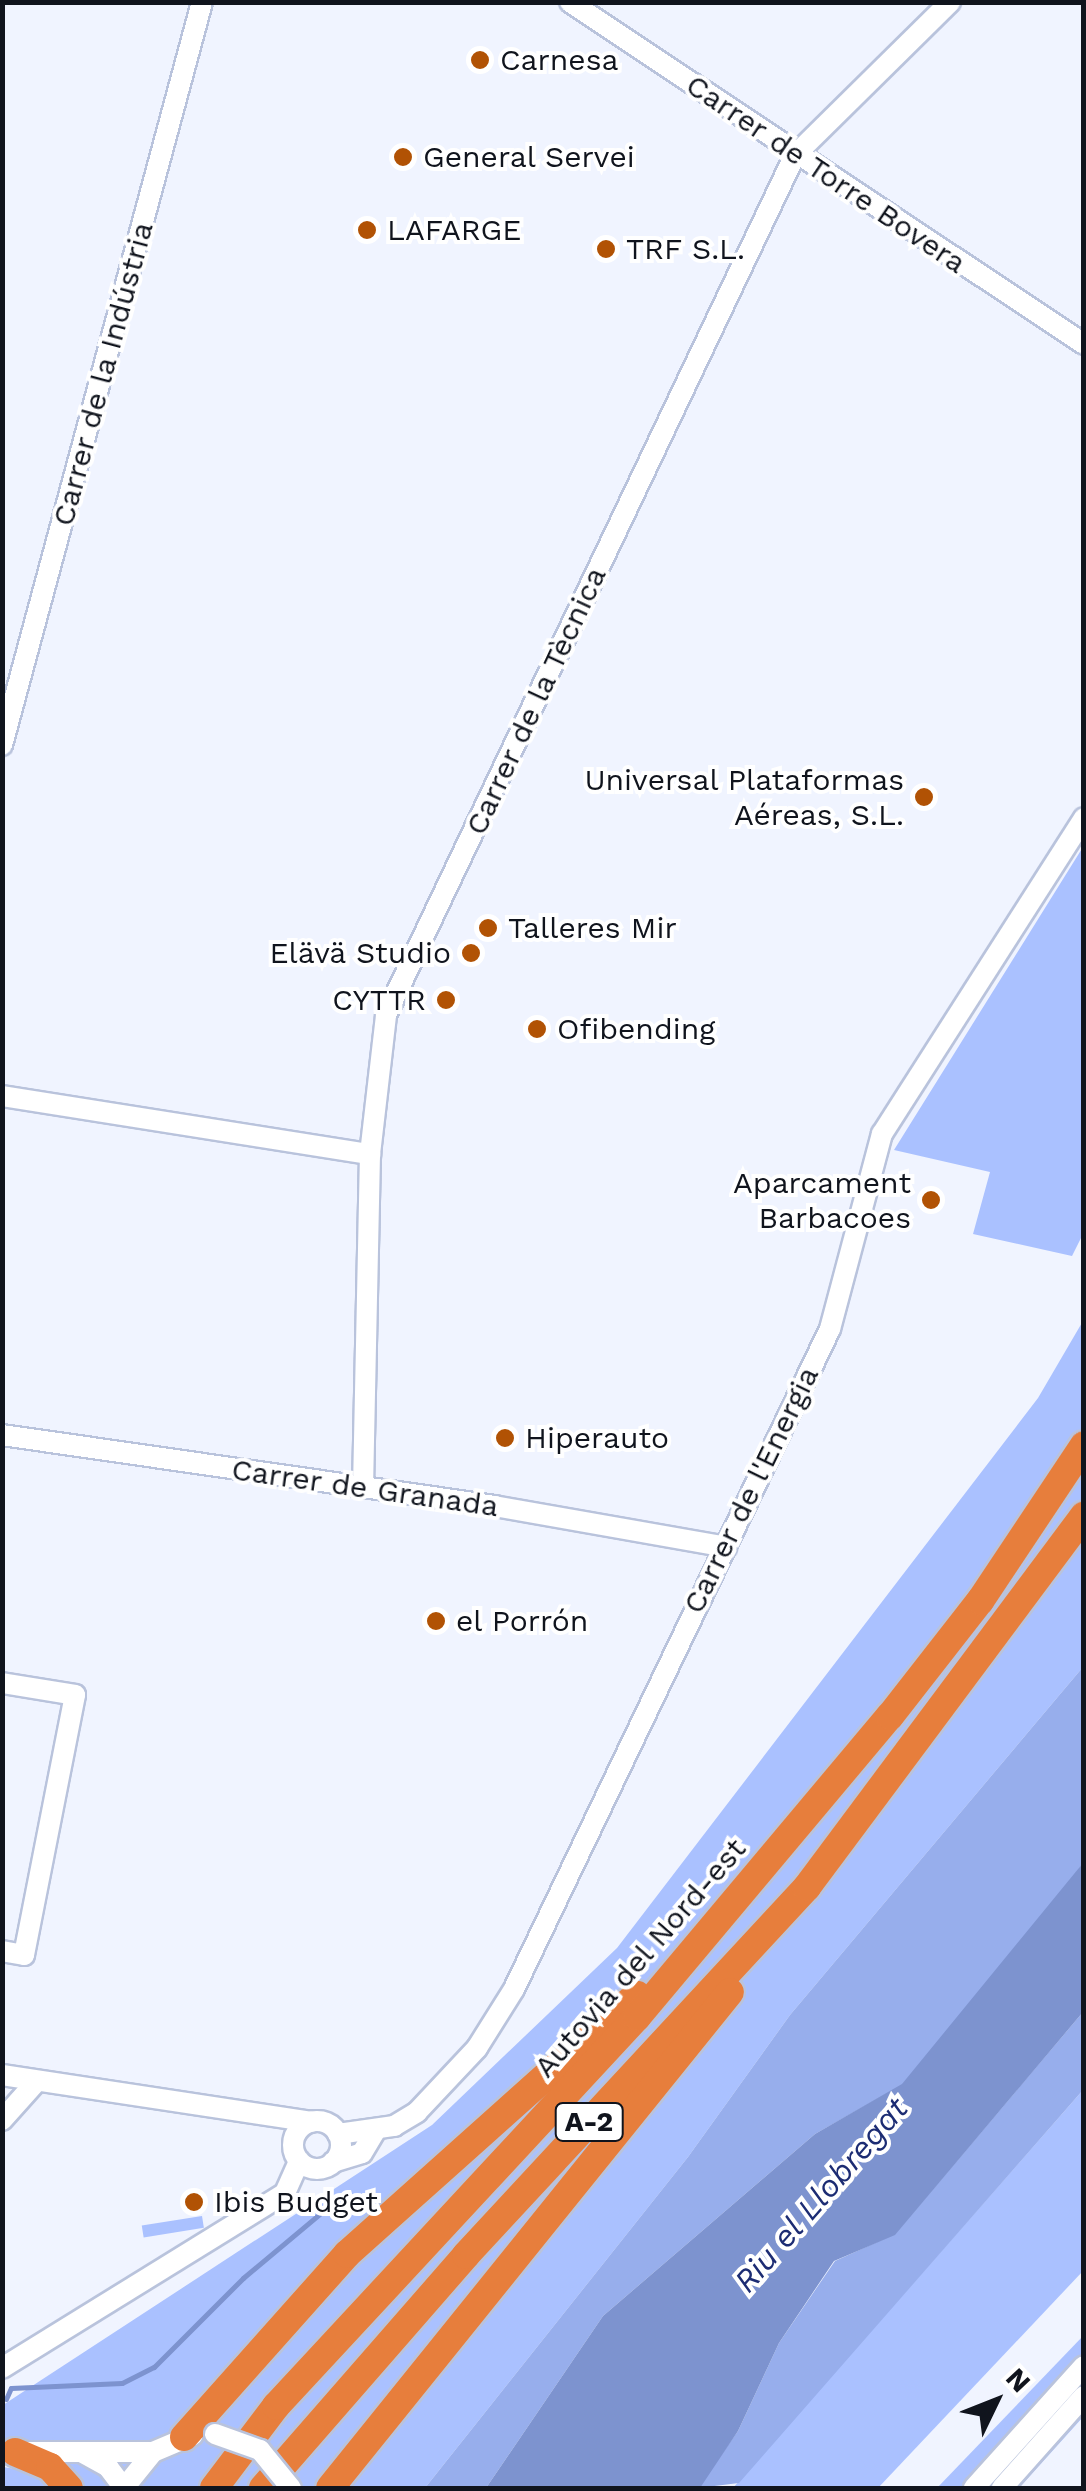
<!DOCTYPE html>
<html>
<head>
<meta charset="utf-8">
<style>
  body { margin:0 }
  #map { position:relative; width:1086px; height:2491px; overflow:hidden; background:#f0f4ff; font-family:"Work Sans",sans-serif }
  div>[style] { position:absolute }
  .green>* { inset:0; background:#aac1ff; transform-origin:0 0 }
  .forest>* { inset:0; background:#97aeec }
  .water>* { inset:0; background:#7d93cf }
  .stream>* { height:5px; margin:-2.5px; padding:0 2.5px; transform-origin:2.5px; border-radius:2.5px; background:#7d93cf }
  .roads { filter:drop-shadow(2px 0 #b9c3dc) drop-shadow(-2px 0 #b9c3dc) drop-shadow(0 2px #b9c3dc) drop-shadow(0 -2px #b9c3dc) }
  .minor>* { height:20px; margin:-10px; padding:0 10px; transform-origin:10px; border-radius:10px; background:#fff }
  .minor>.ring { margin:-10px; padding:0; box-sizing:content-box; background:none; border:20px solid #fff; border-radius:50% }
  .highway>* { height:28px; margin:-14px; padding:0 14px; transform-origin:14px; border-radius:14px; background:#e77e3c }
  .bridges { filter:drop-shadow(2px 0 #b9c3dc) drop-shadow(-2px 0 #b9c3dc) drop-shadow(0 2px #b9c3dc) drop-shadow(0 -2px #b9c3dc) }
  .minor-bridge>* { height:20px; margin:-10px; padding:0 10px; transform-origin:10px; border-radius:10px; background:#fff }
  .dots>* { width:28px; height:28px; translate:-50% -50%; box-sizing:border-box; border:5px solid #fff; border-radius:50% }
  span { translate:-50% -50%; white-space:nowrap; text-align:center; line-height:1.15; -webkit-text-stroke:8px #fff; paint-order:stroke }
  .shield-label span { padding:2px 8px; background:#fff; border:2px solid; border-radius:8px; -webkit-text-stroke-width:0 }
  .shield-label { font-size:28px; color:#10141d; font-weight:700 }
  .poi-label { font-size:30px; color:#10141d }
  .left { translate:0 -50%; text-align:left }
  .right { translate:-100% -50%; text-align:right }
  .street-label { font-size:30px; color:#10141d }
  .water-label { font-size:32px; color:#1c2c73; font-style:italic }
  .frame { position:absolute; inset:0; border:5px solid #10141d; pointer-events:none }
  .north { position:absolute; left:946px; top:2351px; width:100px; height:100px; -webkit-text-stroke:8px #fff; paint-order:stroke; rotate:47deg; font-size:28px; font-weight:700; line-height:40px; text-align:center; color:#10141d }
  .north::after { content:''; display:block; margin:auto; width:35px; height:45px; background:#10141d; clip-path:polygon(50% 0,100% 100%,50% 72%,0 100%) }
</style>
</head>
<body>
<div id="map">
  <div class="green">
    <i style="clip-path:polygon(1083px 847px,1084px 1232px,1072px 1256px,973px 1234px,990px 1172px,894px 1150px)"></i>
    <i style="clip-path:polygon(1083px 1321px,1083px 1667px,790px 2015px,688px 2157px,425px 2488px,57px 2488px,37px 2476px,54px 2488px,3px 2488px,3px 2467px,16px 2469px,3px 2455px,3px 2405px,432px 2125px,617px 1948px,1038px 1398px)"></i>
    <i style="clip-path:polygon(1083px 2090px,1083px 2271px,878px 2488px,733px 2488px)"></i>
    <i style="left:202px;top:2216px;width:12px;height:61px;rotate:81deg"></i>
    <i style="clip-path:polygon(1083px 2336px,1083px 2417px,1019px 2488px,937px 2488px)"></i>
  </div>
  <div class="forest">
    <i style="clip-path:polygon(1083px 1667px,1083px 1863px,1064px 1890px,902px 2085px,815px 2134px,603px 2316px,486px 2488px,425px 2488px,688px 2157px,790px 2015px)"></i>
    <i style="clip-path:polygon(1083px 2012px,1083px 2090px,739px 2483px,698px 2488px,738px 2431px,779px 2343px,835px 2261px,895px 2234px)"></i>
  </div>
  <div class="water">
    <i style="clip-path:polygon(1083px 1863px,1083px 2012px,895px 2235px,834px 2261px,779px 2343px,738px 2431px,700px 2488px,486px 2488px,603px 2316px,815px 2134px,902px 2084px)"></i>
  </div>
  <div class="stream">
    <i style="left:6px;top:2399px;width:12px;rotate:-66deg"></i>
    <i style="left:11px;top:2388px;width:111px;rotate:-2.6deg"></i>
    <i style="left:122px;top:2383px;width:36px;rotate:-27deg"></i>
    <i style="left:154px;top:2367px;width:126px;rotate:-45deg"></i>
    <i style="left:243px;top:2278px;width:128px;rotate:-39.9deg"></i>
  </div>
  <div class="roads">
    <div class="minor">
      <i style="left:570px;top:2px;width:617px;rotate:33.64deg"></i>
      <i style="left:2px;top:745px;width:769px;rotate:-74.93deg"></i>
      <i style="left:2px;top:1096px;width:373px;rotate:9deg"></i>
      <i style="left:2px;top:1435px;width:497px;rotate:8.2deg"></i>
      <i style="left:494px;top:1506px;width:236px;rotate:10deg"></i>
      <i style="left:363px;top:1488px;width:334px;rotate:-88.8deg"></i>
      <i style="left:370px;top:1154px;width:140px;rotate:-83.4deg"></i>
      <i style="left:386px;top:1015px;width:952px;rotate:-64.57deg"></i>
      <i style="left:795px;top:155px;width:218px;rotate:-44.6deg"></i>
      <i style="left:2px;top:1683px;width:74px;rotate:9.3deg"></i>
      <i style="left:75px;top:1695px;width:265px;rotate:101.1deg"></i>
      <i style="left:24px;top:1955px;width:22px;rotate:-170deg"></i>
      <i style="left:2px;top:2075px;width:313px;rotate:8.6deg"></i>
      <i style="left:2px;top:2120px;width:51px;rotate:-48.2deg"></i>
      <i class="ring" style="left:293px;top:2121px;width:28px;height:28px"></i>
      <i style="left:338px;top:2134px;width:57px;rotate:-8.1deg"></i>
      <i style="left:394px;top:2126px;width:27px;rotate:-31deg"></i>
      <i style="left:417px;top:2112px;width:88px;rotate:-46.8deg"></i>
      <i style="left:477px;top:2048px;width:70px;rotate:-57.9deg"></i>
      <i style="left:514px;top:1989px;width:732px;rotate:-64.42deg"></i>
      <i style="left:830px;top:1329px;width:202px;rotate:-75.1deg"></i>
      <i style="left:882px;top:1134px;width:375px;rotate:-57.4deg"></i>
      <i style="left:333px;top:2162px;width:30px;rotate:-17deg"></i>
      <i style="left:362px;top:2153px;width:27px;rotate:-59deg"></i>
      <i style="left:2px;top:2368px;width:333px;rotate:-31.7deg"></i>
      <i style="left:285px;top:2193px;width:35px;rotate:-66deg"></i>
      <i style="left:25px;top:2452px;width:128px"></i>
      <i style="left:83px;top:2453px;width:29px;rotate:29deg"></i>
      <i style="left:108px;top:2467px;width:26px;rotate:53deg"></i>
      <i style="left:124px;top:2488px;width:46px;rotate:-51.1deg"></i>
      <i style="left:153px;top:2452px;width:43px;rotate:-23deg"></i>
      <i style="left:974px;top:2488px;width:164px;rotate:-48deg"></i>
      <i style="left:1002px;top:2488px;width:123px;rotate:-48.3deg"></i>
    </div>
    <div class="highway">
      <i style="left:184px;top:2437px;width:245px;rotate:-48.3deg"></i>
      <i style="left:347px;top:2254px;width:389px;rotate:-41.8deg"></i>
      <i style="left:15px;top:2452px;width:38px;rotate:23deg"></i>
      <i style="left:50px;top:2467px;width:28px;rotate:48deg"></i>
      <i style="left:214px;top:2488px;width:103px;rotate:-52.9deg"></i>
      <i style="left:276px;top:2406px;width:531px;rotate:-47.14deg"></i>
      <i style="left:637px;top:2017px;width:393px;rotate:-50deg"></i>
      <i style="left:890px;top:1716px;width:146px;rotate:-52deg"></i>
      <i style="left:980px;top:1601px;width:187px;rotate:-56.3deg"></i>
      <i style="left:263px;top:2488px;width:309px;rotate:-48.9deg"></i>
      <i style="left:466px;top:2255px;width:502px;rotate:-47.18deg"></i>
      <i style="left:807px;top:1887px;width:463px;rotate:-53.3deg"></i>
      <i style="left:330px;top:2488px;width:637px;rotate:-51.12deg"></i>
    </div>
  </div>
  <div class="bridges">
    <div class="minor-bridge">
      <i style="left:215px;top:2434px;width:48px;rotate:19.6deg"></i>
      <i style="left:260px;top:2450px;width:49px;rotate:50.8deg"></i>
    </div>
  </div>
  <div class="dots">
    <i style="left:480px;top:60px;background:#b15204"></i>
    <i style="left:403px;top:157px;background:#b15204"></i>
    <i style="left:367px;top:230px;background:#b15204"></i>
    <i style="left:606px;top:249px;background:#b15204"></i>
    <i style="left:924px;top:797px;background:#b15204"></i>
    <i style="left:488px;top:928px;background:#b15204"></i>
    <i style="left:471px;top:953px;background:#b15204"></i>
    <i style="left:446px;top:1000px;background:#b15204"></i>
    <i style="left:537px;top:1029px;background:#b15204"></i>
    <i style="left:931px;top:1200px;background:#b15204"></i>
    <i style="left:505px;top:1438px;background:#b15204"></i>
    <i style="left:436px;top:1621px;background:#b15204"></i>
    <i style="left:194px;top:2202px;background:#b15204"></i>
  </div>
  <div class="shield-label">
    <span style="left:589px;top:2122px">A-2</span>
  </div>
  <div class="poi-label">
    <span class="left" style="left:500px;top:60px">Carnesa</span>
    <span class="left" style="left:423px;top:157px">General Servei</span>
    <span class="left" style="left:387px;top:230px">LAFARGE</span>
    <span class="left" style="left:626px;top:249px">TRF S.L.</span>
    <span class="right" style="left:904px;top:797px">Universal Plataformas<br>Aéreas, S.L.</span>
    <span class="left" style="left:508px;top:928px">Talleres Mir</span>
    <span class="right" style="left:451px;top:953px">Elävä Studio</span>
    <span class="right" style="left:426px;top:1000px">CYTTR</span>
    <span class="left" style="left:557px;top:1029px">Ofibending</span>
    <span class="right" style="left:911px;top:1200px">Aparcament<br>Barbacoes</span>
    <span class="left" style="left:525px;top:1438px">Hiperauto</span>
    <span class="left" style="left:456px;top:1621px">el Porrón</span>
    <span class="left" style="left:214px;top:2202px">Ibis Budget</span>
  </div>
  <div class="street-label">
    <span style="left:826px;top:174px;rotate:34deg">Carrer de Torre Bovera</span>
    <span style="left:103px;top:374px;rotate:-75deg">Carrer de la Indústria</span>
    <span style="left:536px;top:701px;rotate:-65deg">Carrer de la Tècnica</span>
    <span style="left:365px;top:1488px;rotate:8deg">Carrer de Granada</span>
    <span style="left:751px;top:1490px;rotate:-64deg">Carrer de l'Energia</span>
    <span style="left:640px;top:1958px;rotate:-49deg">Autovia del Nord-est</span>
  </div>
  <div class="water-label">
    <span style="left:821px;top:2195px;rotate:-49deg">Riu el Llobregat</span>
  </div>
  <div class="frame"></div>
  <div class="north">N</div>
</div>
</body>
</html>
